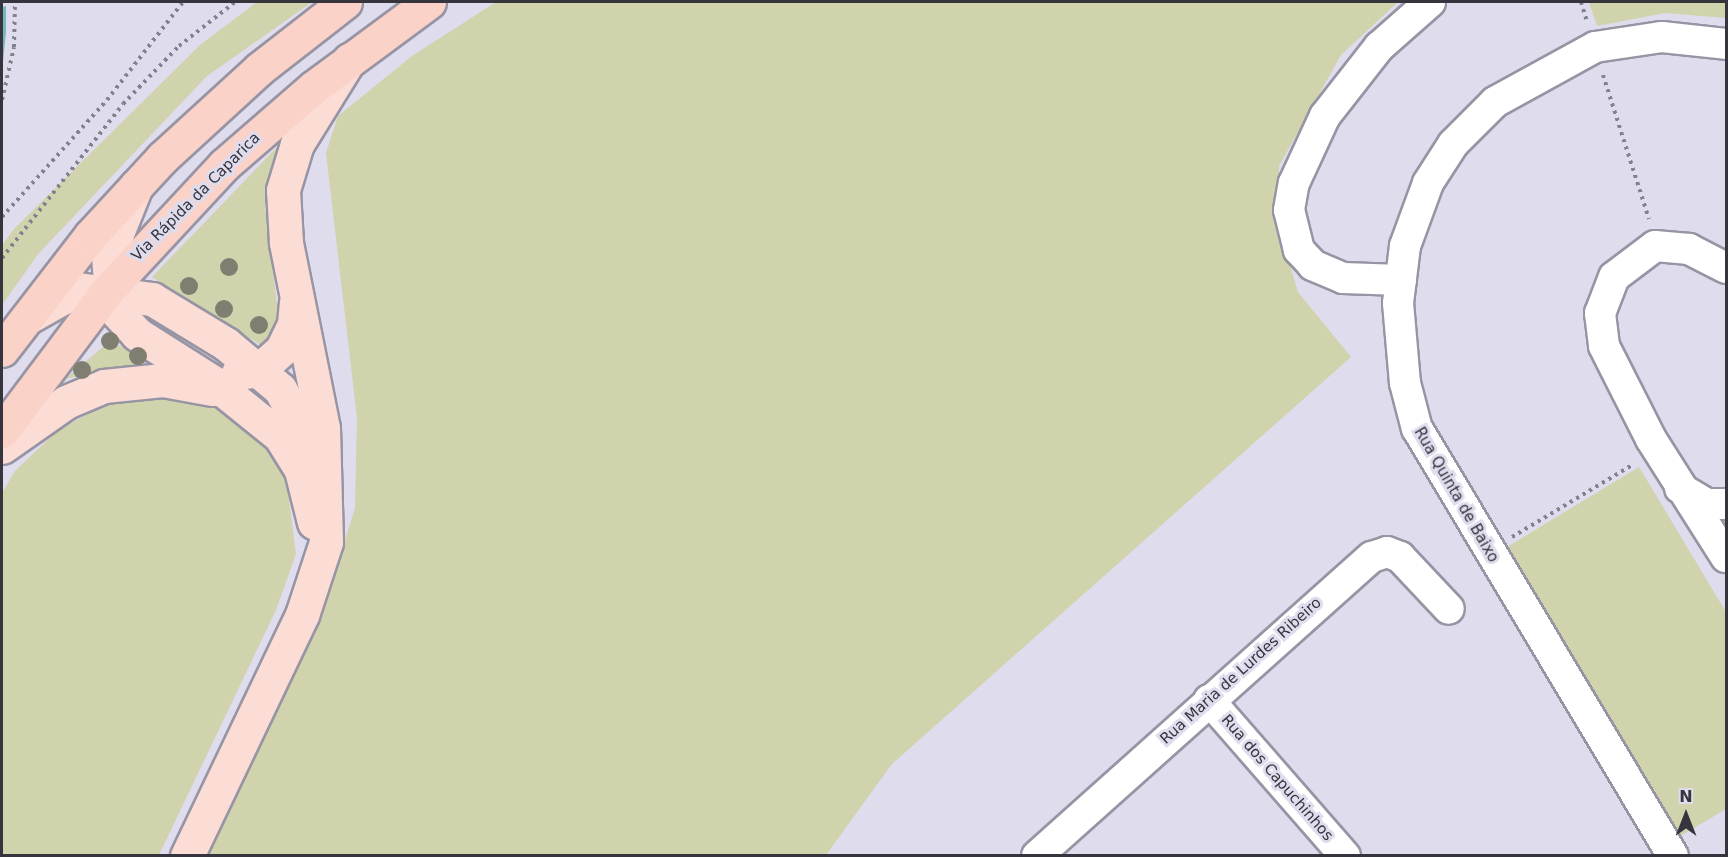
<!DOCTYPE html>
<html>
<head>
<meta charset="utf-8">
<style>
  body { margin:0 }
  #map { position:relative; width:1728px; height:857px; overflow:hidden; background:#dfdcee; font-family:"DejaVu Sans",sans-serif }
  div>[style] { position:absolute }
  .green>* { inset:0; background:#d0d3ac }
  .water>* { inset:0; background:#79b6c0 }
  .path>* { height:4px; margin-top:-2px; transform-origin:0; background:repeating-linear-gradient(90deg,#83818e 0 3px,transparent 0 7.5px) }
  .roads { filter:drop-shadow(2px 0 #9794a4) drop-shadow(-2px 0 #9794a4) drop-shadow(0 2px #9794a4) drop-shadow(0 -2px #9794a4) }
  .minor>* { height:30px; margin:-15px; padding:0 15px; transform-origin:15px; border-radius:15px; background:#fff }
  .primary>* { height:33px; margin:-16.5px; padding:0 16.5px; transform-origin:16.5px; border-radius:16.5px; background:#fcddd6 }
  .trunk>* { height:33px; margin:-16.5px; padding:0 16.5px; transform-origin:16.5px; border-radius:16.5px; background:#fbd2c8 }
  .trees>* { width:18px; height:18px; margin:-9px; border-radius:50%; background:#7f7e71 }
  span { translate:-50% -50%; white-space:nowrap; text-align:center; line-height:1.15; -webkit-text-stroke:6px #dfdcee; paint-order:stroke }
  .street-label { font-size:15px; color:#36343c }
  .frame { position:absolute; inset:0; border:3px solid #36343c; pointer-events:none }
  .north { position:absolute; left:1656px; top:785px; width:60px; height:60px; -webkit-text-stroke:4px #dfdcee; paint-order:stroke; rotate:0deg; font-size:16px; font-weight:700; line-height:24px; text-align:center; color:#36343c }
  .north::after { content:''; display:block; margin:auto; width:21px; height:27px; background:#36343c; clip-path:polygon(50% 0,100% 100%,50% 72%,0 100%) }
</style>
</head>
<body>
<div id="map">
  <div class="green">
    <i style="clip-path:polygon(257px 2px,312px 2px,207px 76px,39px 253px,2px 305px,2px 246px,13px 230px,200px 45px)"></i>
    <i style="clip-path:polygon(496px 2px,1398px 2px,1341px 55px,1279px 166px,1277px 221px,1298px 292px,1351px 357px,892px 764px,826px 855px,203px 856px,331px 585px,355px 508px,357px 418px,326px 153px,338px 116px,412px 56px)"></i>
    <i style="clip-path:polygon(1589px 2px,1726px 2px,1726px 18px,1665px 13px,1597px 26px)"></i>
    <i style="clip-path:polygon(280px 144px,265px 206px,280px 328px,267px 349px,152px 277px)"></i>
    <i style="clip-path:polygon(110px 341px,151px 361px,65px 379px)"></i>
    <i style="clip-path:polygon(176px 396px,226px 411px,267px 440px,287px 484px,296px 554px,276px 610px,159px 855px,2px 855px,2px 493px,15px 471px,57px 431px,117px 398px)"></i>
    <i style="clip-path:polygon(1639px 467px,1726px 612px,1726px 809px,1677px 838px,1502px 550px)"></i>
  </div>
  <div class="water">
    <i style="clip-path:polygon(6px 6px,6px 32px,2px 72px,2px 7px)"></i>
  </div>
  <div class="path">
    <i style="left:1581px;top:2px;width:21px;rotate:73deg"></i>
    <i style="left:1603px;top:75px;width:151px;rotate:72.3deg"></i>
    <i style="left:2px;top:100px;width:54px;rotate:-77.2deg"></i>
    <i style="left:14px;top:47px;width:43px;rotate:-88.7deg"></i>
    <i style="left:2px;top:217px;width:157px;rotate:-48.1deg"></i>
    <i style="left:107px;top:100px;width:124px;rotate:-52.2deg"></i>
    <i style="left:2px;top:258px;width:196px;rotate:-51.8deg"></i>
    <i style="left:123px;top:104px;width:81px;rotate:-46deg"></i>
    <i style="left:179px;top:46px;width:71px;rotate:-38.2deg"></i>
    <i style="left:1512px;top:537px;width:142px;rotate:-30.9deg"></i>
  </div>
  <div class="roads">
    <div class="minor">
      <i style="left:1726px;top:268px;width:42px;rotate:-152.8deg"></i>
      <i style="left:1689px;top:249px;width:34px;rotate:-175deg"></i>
      <i style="left:1655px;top:246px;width:51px;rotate:142.9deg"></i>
      <i style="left:1614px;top:277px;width:39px;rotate:111deg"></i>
      <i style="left:1600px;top:313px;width:33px;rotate:83deg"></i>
      <i style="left:1604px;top:346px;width:104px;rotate:63.2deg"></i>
      <i style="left:1651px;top:439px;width:140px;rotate:57.6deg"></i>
      <i style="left:1401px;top:280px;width:58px;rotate:-178deg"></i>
      <i style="left:1343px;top:278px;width:33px;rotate:-157deg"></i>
      <i style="left:1313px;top:265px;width:21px;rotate:-133deg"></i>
      <i style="left:1299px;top:250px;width:41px;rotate:-104deg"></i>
      <i style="left:1289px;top:210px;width:27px;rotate:-80deg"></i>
      <i style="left:1294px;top:183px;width:74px;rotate:-65.2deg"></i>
      <i style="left:1325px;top:116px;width:88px;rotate:-52deg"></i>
      <i style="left:1379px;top:47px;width:68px;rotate:-41.4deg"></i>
      <i style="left:1680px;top:488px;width:31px;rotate:31deg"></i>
      <i style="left:1707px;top:504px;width:19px"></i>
      <i style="left:1209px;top:700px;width:207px;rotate:48.9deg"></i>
      <i style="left:1037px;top:856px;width:449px;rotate:-41.8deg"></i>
      <i style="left:1372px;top:557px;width:16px;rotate:-18deg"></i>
      <i style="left:1387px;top:552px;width:14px;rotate:21deg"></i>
      <i style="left:1400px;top:557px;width:71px;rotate:46.7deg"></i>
      <i style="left:1673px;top:856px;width:498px;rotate:-120.9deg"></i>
      <i style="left:1417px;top:429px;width:48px;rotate:-104.6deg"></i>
      <i style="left:1405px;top:383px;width:80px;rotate:-95deg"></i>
      <i style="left:1398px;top:303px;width:57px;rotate:-83deg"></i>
      <i style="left:1405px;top:246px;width:67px;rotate:-69.9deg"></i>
      <i style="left:1428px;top:183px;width:46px;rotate:-57.3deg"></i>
      <i style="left:1453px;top:144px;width:59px;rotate:-45deg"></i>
      <i style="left:1495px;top:102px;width:114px;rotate:-28.8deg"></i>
      <i style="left:1595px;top:47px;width:68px;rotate:-8.5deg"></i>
      <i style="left:1662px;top:37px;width:64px;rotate:6.2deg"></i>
    </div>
    <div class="primary">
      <i style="left:136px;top:186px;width:75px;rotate:111.8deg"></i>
      <i style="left:108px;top:256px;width:51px;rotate:85.5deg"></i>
      <i style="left:112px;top:307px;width:37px;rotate:47deg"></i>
      <i style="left:137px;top:334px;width:90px;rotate:32.3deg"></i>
      <i style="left:213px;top:382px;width:86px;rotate:38.9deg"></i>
      <i style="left:280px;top:436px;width:40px;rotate:58deg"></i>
      <i style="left:301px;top:470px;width:54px;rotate:76deg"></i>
      <i style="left:30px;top:316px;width:55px;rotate:-29.4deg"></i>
      <i style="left:78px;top:289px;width:75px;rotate:7.7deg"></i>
      <i style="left:152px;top:299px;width:87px;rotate:31.3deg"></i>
      <i style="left:226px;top:344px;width:70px;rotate:39.8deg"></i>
      <i style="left:280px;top:389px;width:77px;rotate:61.4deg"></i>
      <i style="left:238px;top:373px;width:21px;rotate:-8deg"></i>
      <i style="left:259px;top:370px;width:31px;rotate:-42deg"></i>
      <i style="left:282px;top:349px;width:28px;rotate:-64deg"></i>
      <i style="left:294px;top:324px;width:21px;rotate:-85deg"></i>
      <i style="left:2px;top:447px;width:78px;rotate:-35.1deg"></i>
      <i style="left:66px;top:402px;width:41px;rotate:-22.8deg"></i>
      <i style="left:104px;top:386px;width:59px;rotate:-5.8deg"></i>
      <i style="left:163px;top:380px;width:50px;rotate:10.4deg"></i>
      <i style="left:187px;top:856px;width:267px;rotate:-64.5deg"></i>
      <i style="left:302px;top:615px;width:77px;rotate:-71.8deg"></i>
      <i style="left:326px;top:542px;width:114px;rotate:-91.5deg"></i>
      <i style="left:323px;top:428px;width:190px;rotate:-101.3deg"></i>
      <i style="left:286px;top:242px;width:52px;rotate:-93.3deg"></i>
      <i style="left:283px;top:190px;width:48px;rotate:-73.1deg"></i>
      <i style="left:297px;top:144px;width:99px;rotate:-58.2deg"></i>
    </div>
    <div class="trunk">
      <i style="left:2px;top:350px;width:145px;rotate:-52.3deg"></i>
      <i style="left:91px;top:235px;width:105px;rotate:-47.3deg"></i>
      <i style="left:162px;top:158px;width:132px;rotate:-42.5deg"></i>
      <i style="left:259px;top:69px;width:109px;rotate:-37.9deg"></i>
      <i style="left:2px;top:431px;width:175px;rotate:-53.1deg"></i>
      <i style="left:107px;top:291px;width:172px;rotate:-47.1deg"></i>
      <i style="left:224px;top:165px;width:119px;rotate:-40.9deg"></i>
      <i style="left:314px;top:87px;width:143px;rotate:-36.5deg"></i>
    </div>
  </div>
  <div class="trees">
    <i style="left:229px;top:267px"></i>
    <i style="left:189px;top:286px"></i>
    <i style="left:224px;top:309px"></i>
    <i style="left:259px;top:325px"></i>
    <i style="left:110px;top:341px"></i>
    <i style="left:138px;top:356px"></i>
    <i style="left:82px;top:370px"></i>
  </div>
  <div class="street-label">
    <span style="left:196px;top:197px;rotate:-45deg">Via Rápida da Caparica</span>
    <span style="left:1456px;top:495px;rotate:60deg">Rua Quinta de Baixo</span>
    <span style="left:1241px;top:671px;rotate:-42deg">Rua Maria de Lurdes Ribeiro</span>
    <span style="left:1277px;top:778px;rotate:49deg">Rua dos Capuchinhos</span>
  </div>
  <div class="frame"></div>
  <div class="north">N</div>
</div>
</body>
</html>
